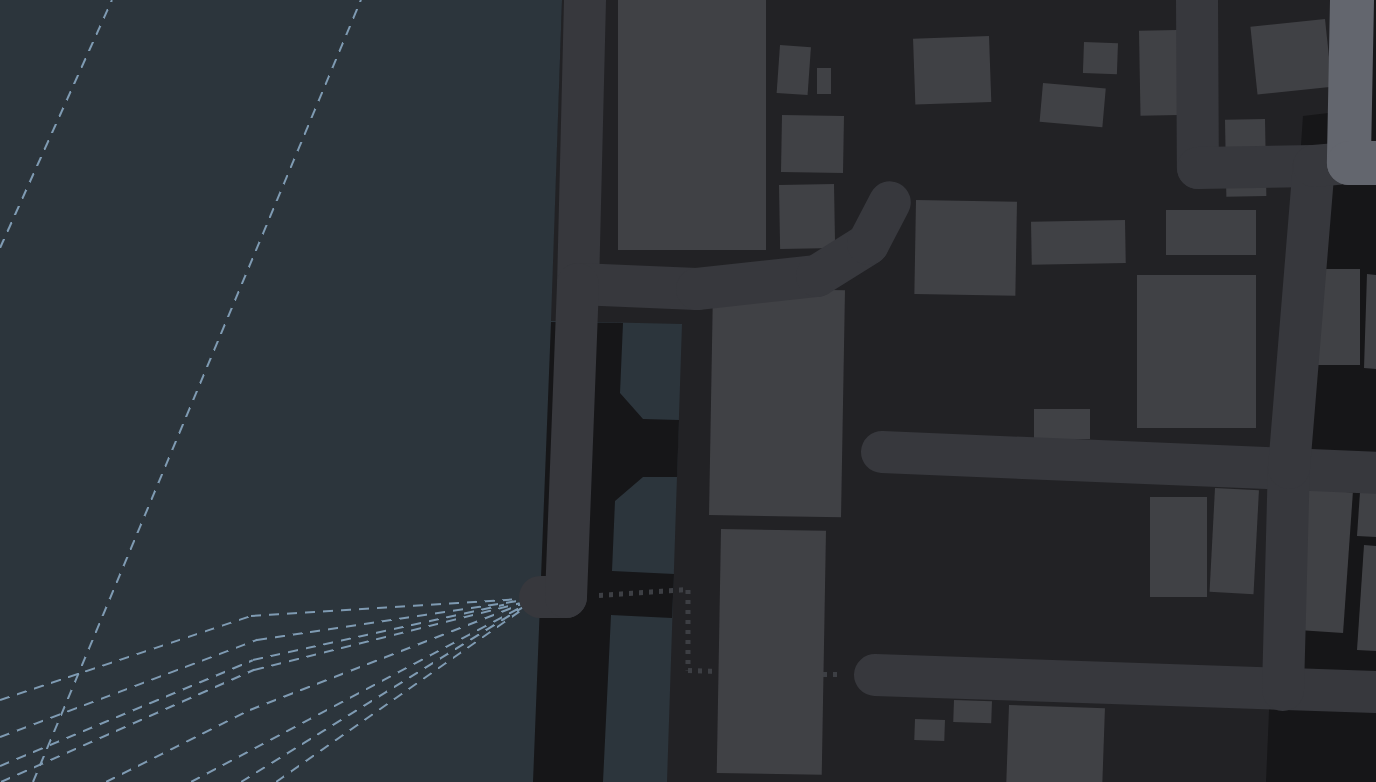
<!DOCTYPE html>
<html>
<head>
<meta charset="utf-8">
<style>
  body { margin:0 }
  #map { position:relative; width:1376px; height:782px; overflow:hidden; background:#161618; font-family:Jost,sans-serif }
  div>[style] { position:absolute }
  .built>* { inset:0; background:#222225 }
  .water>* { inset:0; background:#2c353c }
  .pier>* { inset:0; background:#161618 }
  .ferry>* { height:2px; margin-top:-1px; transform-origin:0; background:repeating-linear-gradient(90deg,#7f9bb3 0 10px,transparent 0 18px) }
  .building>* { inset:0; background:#404145; transform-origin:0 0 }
  .path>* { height:5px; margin-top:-2.5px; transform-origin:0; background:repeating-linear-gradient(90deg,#3d3f44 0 4px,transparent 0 10px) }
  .minor>* { height:42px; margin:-21px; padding:0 21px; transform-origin:21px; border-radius:21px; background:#37383d }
  .highway>* { height:44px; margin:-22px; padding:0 22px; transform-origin:22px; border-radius:22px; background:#63666e }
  span { translate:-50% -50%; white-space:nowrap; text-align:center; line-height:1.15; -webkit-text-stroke:6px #111113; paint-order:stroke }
</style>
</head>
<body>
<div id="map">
  <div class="built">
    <i style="clip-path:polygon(562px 0,1340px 0,1337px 112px,1303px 116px,1280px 454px,1266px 782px,533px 782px)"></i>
  </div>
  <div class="water">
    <i style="clip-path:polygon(0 0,562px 0,551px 321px,682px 324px,667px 782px,0 782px)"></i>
  </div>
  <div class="pier">
    <i style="clip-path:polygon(551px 322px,623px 323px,620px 393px,643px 419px,679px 420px,677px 477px,643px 477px,615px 501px,612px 571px,674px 574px,672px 618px,611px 615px,603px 782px,533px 782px)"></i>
  </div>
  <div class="ferry">
    <i style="left:0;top:248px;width:272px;rotate:-65.7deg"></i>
    <i style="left:0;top:700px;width:265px;rotate:-18.5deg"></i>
    <i style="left:251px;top:616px;width:269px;rotate:-3.6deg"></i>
    <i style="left:0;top:737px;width:275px;rotate:-20.7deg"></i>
    <i style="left:257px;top:640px;width:265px;rotate:-8.5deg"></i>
    <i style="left:0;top:766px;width:274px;rotate:-22.7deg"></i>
    <i style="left:253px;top:660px;width:257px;rotate:-12.4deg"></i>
    <i style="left:1px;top:782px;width:277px;rotate:-23.9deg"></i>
    <i style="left:254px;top:670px;width:274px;rotate:-14.1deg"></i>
    <i style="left:33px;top:782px;width:848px;rotate:-67.25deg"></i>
    <i style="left:106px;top:782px;width:161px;rotate:-26.6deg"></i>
    <i style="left:250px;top:710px;width:290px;rotate:-21.3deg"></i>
    <i style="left:191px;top:782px;width:374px;rotate:-27.9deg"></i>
    <i style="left:241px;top:782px;width:331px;rotate:-31.8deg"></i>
    <i style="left:276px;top:782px;width:297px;rotate:-35deg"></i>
  </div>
  <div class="building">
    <i style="left:618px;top:0;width:148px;height:250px"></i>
    <i style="left:1325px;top:19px;width:68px;height:75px;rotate:84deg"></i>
    <i style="left:1177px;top:30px;width:85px;height:38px;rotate:89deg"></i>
    <i style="left:989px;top:36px;width:66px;height:76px;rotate:88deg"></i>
    <i style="left:1084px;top:42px;width:34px;height:31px;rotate:2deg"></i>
    <i style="left:780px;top:45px;width:31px;height:48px;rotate:4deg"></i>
    <i style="left:817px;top:68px;width:14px;height:26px"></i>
    <i style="left:1043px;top:83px;width:63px;height:39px;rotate:5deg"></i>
    <i style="left:782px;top:115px;width:62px;height:57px;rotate:1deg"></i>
    <i style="left:1265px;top:119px;width:77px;height:40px;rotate:89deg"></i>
    <i style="left:834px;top:184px;width:64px;height:55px;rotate:89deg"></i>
    <i style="left:916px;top:200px;width:101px;height:94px;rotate:1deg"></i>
    <i style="left:1256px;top:210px;width:45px;height:90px;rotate:90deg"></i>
    <i style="left:1125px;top:220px;width:43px;height:94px;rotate:89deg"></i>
    <i style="left:1317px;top:269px;width:43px;height:96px"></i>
    <i style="clip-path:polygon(1367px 274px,1376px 275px,1376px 369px,1364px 368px)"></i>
    <i style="left:1256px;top:275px;width:153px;height:119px;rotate:90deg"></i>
    <i style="left:713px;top:288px;width:132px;height:227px;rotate:1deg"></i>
    <i style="left:1034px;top:409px;width:56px;height:30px"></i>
    <i style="left:1215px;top:488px;width:44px;height:104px;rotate:3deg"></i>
    <i style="left:1304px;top:489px;width:49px;height:141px;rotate:4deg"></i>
    <i style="clip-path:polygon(1360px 492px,1376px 493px,1376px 537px,1357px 536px)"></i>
    <i style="left:1150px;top:497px;width:57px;height:100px"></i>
    <i style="left:721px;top:529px;width:105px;height:244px;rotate:1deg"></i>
    <i style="clip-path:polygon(1364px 545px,1376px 546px,1376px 651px,1357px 650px)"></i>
    <i style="left:954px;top:700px;width:38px;height:22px;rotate:2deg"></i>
    <i style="left:1009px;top:705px;width:96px;height:77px;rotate:2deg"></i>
    <i style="left:915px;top:719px;width:30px;height:21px;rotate:2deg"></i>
  </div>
  <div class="path">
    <i style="left:599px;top:595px;width:89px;rotate:-3.9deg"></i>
    <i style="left:688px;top:589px;width:81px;rotate:90deg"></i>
    <i style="left:688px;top:670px;width:30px;rotate:2deg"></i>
    <i style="left:823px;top:674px;width:19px"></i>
  </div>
  <div class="minor">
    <i style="left:585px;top:0;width:284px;rotate:91.4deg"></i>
    <i style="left:578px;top:284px;width:119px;rotate:2.4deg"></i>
    <i style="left:697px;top:289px;width:121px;rotate:-6.2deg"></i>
    <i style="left:817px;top:276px;width:60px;rotate:-32.1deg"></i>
    <i style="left:868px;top:244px;width:47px;rotate:-62.4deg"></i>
    <i style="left:1197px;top:0;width:168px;rotate:89.7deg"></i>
    <i style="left:1198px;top:168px;width:116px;rotate:-1deg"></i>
    <i style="left:882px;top:452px;width:494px;rotate:2.4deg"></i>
    <i style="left:540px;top:597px;width:26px"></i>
    <i style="left:566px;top:597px;width:313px;rotate:-87.8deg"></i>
    <i style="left:875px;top:675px;width:501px;rotate:1.94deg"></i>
    <i style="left:1283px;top:690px;width:222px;rotate:-88.5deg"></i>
    <i style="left:1289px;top:468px;width:303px;rotate:-85.3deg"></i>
    <i style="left:1314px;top:166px;width:35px;rotate:-5deg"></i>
  </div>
  <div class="highway">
    <i style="left:1352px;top:0;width:163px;rotate:91.1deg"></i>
    <i style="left:1349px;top:163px;width:27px"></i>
  </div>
</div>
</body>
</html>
